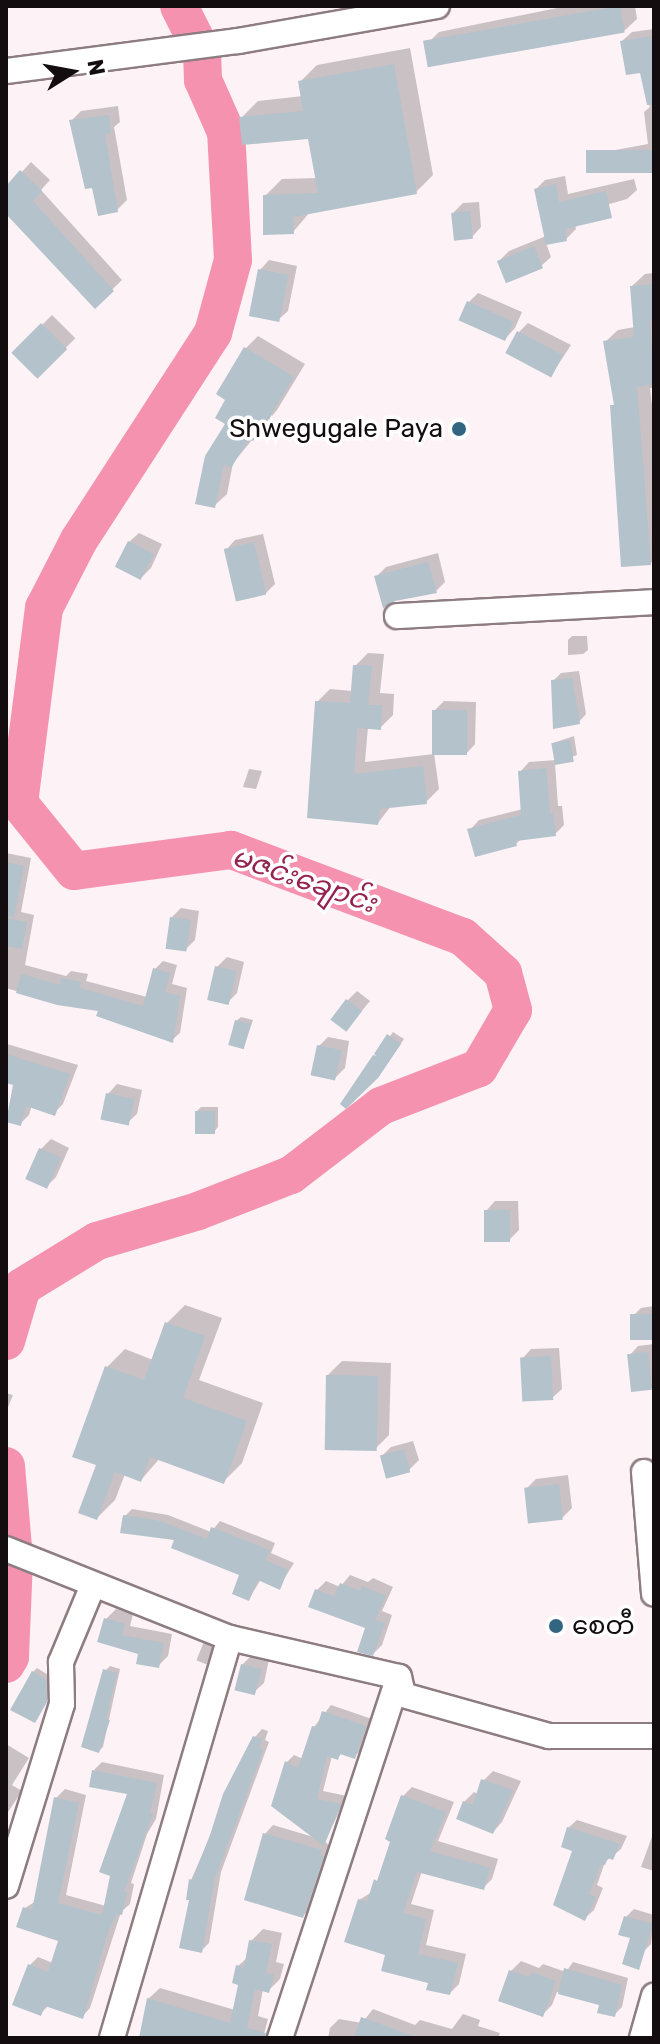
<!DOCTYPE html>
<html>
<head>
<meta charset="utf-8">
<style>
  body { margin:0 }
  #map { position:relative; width:660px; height:2044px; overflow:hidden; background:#fdf2f5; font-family:Rubik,"Noto Sans Myanmar",sans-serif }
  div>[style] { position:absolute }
  .shadow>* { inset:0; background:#0003; transform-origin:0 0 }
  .river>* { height:38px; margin:-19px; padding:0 19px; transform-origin:19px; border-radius:19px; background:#f592af }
  .building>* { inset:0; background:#b3c2cb; transform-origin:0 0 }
  .roads { filter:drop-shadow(2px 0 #8d7d81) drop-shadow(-2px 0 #8d7d81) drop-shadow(0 2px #8d7d81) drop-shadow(0 -2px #8d7d81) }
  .minor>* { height:24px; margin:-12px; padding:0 12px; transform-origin:12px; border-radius:12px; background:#fff }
  .dots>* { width:22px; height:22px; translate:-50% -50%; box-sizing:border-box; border:4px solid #fff; border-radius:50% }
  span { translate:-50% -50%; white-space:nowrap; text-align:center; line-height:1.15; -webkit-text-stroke:7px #fff; paint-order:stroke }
  .poi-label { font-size:26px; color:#130d0f }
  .right { translate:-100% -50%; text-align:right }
  .left { translate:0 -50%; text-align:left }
  .water-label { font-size:28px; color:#942350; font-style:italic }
  .frame { position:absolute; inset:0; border:8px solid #130d0f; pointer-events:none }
  .north { position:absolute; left:32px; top:32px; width:80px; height:80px; -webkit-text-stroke:6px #fff; paint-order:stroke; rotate:79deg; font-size:22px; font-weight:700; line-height:32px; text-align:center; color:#130d0f }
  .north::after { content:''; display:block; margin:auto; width:28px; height:36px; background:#130d0f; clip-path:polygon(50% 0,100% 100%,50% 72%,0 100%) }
</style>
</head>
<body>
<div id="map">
  <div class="shadow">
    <i style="clip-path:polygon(567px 6px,635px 6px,637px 19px,624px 31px,426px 45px,439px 32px)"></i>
    <i style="clip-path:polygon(654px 29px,654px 173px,589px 163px,599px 153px,648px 144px,644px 112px,650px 107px,641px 71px,622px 41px,632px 32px)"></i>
    <i style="clip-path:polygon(410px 48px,433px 175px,416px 192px,310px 212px,293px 232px,265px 196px,282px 179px,317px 178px,310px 136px,241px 118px,258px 101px,303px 96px,300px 82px,317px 65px)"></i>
    <i style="clip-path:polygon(118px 106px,120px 122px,114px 127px,127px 200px,117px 210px,94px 186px,71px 121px,81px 111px)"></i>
    <i style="clip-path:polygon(31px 162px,50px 180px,41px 190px,122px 280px,95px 306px,6px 212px,6px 189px)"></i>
    <i style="clip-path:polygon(565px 176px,568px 194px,634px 179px,637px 190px,627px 199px,599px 207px,575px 224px,576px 229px,566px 239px,546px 243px,551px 257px,541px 266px,500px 260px,509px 251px,546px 236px,536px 189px,545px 180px)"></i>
    <i style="clip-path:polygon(479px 202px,481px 227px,472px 237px,453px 213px,463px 203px)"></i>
    <i style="clip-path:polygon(654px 215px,654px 388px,650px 388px,654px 423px,654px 562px,623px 565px,612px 406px,615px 403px,605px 342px,618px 330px,635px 327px,632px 286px,645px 274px,654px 273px)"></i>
    <i style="clip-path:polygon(269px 260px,297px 266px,288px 311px,278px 320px,260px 270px)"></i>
    <i style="clip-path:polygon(478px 293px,522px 312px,515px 328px,506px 338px,469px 302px)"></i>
    <i style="left:52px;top:315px;width:33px;height:54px;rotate:45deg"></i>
    <i style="clip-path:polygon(528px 323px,571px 345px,552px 374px,519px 332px)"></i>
    <i style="clip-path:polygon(258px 336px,305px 364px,277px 410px,233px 463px,227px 494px,214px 506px,228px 423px,228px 399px,219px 393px,246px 348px)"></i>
    <i style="clip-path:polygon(139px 533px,162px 544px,151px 568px,142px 577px,129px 542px)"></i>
    <i style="clip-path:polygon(263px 534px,275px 584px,265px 594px,226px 550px,235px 540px)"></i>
    <i style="clip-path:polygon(438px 553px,445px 582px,436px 591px,376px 577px,386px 567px)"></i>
    <i style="clip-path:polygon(572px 636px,587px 636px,588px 650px,583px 654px,568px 655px,568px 640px)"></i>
    <i style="clip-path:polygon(368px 653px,384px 654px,380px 693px,394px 694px,393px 715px,380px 728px,368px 727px,365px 762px,434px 754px,434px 711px,444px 701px,476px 702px,475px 744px,466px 754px,434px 753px,439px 789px,426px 802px,391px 806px,378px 823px,317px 702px,330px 689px,353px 691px,355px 666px)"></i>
    <i style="clip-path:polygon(579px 671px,586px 714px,579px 722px,553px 681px,561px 673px)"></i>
    <i style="clip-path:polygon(574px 736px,577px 755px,555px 763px,558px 806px,562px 806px,564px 825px,555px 834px,522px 838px,516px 844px,470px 830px,479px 820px,523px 809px,520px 772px,529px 762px,556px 760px,553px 743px)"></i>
    <i style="clip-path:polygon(249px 769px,262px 771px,256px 789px,243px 787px)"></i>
    <i style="clip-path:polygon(6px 853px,31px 858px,21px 912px,34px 915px,25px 965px,66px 976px,71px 971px,88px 974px,86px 981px,147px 997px,155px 969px,163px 961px,177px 965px,172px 984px,187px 988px,180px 1033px,172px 1040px,100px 1009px,57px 1003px,6px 988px)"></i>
    <i style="clip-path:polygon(181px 908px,199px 911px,195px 940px,185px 950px,172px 917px)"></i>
    <i style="clip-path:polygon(227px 957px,244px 962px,237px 993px,227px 1003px,217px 967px)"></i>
    <i style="clip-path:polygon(357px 991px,370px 1001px,346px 1030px,348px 1000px)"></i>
    <i style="clip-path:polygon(241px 1017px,253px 1020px,244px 1047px,236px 1021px)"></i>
    <i style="clip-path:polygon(393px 1032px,404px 1039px,382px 1071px,375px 1057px)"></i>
    <i style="clip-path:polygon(328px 1037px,349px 1041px,345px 1068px,335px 1078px,319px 1046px)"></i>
    <i style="clip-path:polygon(7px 1044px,78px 1065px,63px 1104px,54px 1113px,32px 1105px,29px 1115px,20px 1124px,16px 1084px,6px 1081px)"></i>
    <i style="clip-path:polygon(117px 1084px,142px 1090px,137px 1114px,127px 1123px,108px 1094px)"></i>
    <i style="clip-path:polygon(201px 1107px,218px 1107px,218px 1127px,214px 1132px,197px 1111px)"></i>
    <i style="clip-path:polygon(51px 1139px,69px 1148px,56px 1177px,47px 1186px,28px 1178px,41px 1149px)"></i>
    <i style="clip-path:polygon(495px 1201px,518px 1201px,519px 1230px,509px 1240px,486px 1211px)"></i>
    <i style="clip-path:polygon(185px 1305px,222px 1318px,199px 1380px,263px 1403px,242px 1463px,224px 1481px,160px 1458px,141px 1480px,125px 1474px,115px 1500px,97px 1518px,107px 1367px,125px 1349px,153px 1360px,167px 1323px)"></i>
    <i style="clip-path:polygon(654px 1306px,654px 1337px,632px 1317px,641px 1308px)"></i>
    <i style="clip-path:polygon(654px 1344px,654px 1386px,651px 1388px,629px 1356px,638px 1346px)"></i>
    <i style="clip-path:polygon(559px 1348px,562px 1389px,552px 1398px,522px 1359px,531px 1349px)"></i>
    <i style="clip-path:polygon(342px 1361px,391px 1363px,389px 1435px,375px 1449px,328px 1375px)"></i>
    <i style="clip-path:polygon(6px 1393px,13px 1395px,6px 1412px)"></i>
    <i style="clip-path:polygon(413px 1441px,419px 1460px,409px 1470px,382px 1456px,391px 1447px)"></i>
    <i style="clip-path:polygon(568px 1475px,572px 1508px,562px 1518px,526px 1489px,536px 1479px)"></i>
    <i style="clip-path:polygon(132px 1509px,168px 1515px,211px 1532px,220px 1521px,275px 1543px,271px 1553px,294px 1563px,279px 1587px,261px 1579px,249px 1599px,242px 1574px,125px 1516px)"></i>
    <i style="clip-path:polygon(350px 1575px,368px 1582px,373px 1578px,393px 1587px,382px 1611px,392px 1615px,382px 1645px,373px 1654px,367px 1627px,317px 1590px,326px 1581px,340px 1587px)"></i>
    <i style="clip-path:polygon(116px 1609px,133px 1614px,130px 1626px,172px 1634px,168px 1656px,158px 1666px,140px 1653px,100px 1641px,106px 1619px)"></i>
    <i style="left:205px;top:1639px;width:11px;height:23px;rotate:22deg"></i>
    <i style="clip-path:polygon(252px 1655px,269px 1659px,264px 1683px,254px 1692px,242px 1665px)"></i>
    <i style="clip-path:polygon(110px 1666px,120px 1669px,103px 1747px,99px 1751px,105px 1671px)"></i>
    <i style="clip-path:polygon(37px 1668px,50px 1676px,50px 1696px,35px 1721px,33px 1672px)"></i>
    <i style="clip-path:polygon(331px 1705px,372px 1719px,362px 1749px,354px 1757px,343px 1752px,337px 1758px,332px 1756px,323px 1791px,347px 1796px,325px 1841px,331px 1848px,311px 1907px,303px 1916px,265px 1834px,273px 1825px,317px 1838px,287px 1762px,294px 1755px,303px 1759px,314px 1727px)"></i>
    <i style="clip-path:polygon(262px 1729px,268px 1731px,265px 1740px,269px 1742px,221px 1872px,209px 1943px,201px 1951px,191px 1880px,255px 1737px)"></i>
    <i style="clip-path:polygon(6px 1744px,29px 1758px,12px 1785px,22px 1791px,6px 1815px)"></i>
    <i style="clip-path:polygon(102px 1762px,164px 1775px,156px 1819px,147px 1834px,131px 1883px,134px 1884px,130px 1904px,121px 1912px,90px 2008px,82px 2017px,49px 2005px,40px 2014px,30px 1965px,38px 1957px,53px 1963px,60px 1940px,25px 1908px,36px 1901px,56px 1798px,65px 1789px,86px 1795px,66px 1895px,106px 1906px,129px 1793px,94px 1770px)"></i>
    <i style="clip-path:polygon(493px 1771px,521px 1781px,502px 1822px,493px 1832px,464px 1802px,474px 1792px,478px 1794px,483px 1781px)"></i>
    <i style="clip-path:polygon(412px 1787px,454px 1802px,438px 1841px,498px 1859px,492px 1879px,483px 1888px,422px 1871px,411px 1904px,434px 1910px,426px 1945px,466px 1954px,459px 1984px,450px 1993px,387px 1954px,359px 1900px,372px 1892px,381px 1875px,403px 1796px)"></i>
    <i style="clip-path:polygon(577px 1820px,627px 1836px,621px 1849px,605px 1862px,597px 1885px,603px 1888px,594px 1910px,585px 1918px,568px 1828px)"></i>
    <i style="clip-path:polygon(654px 1831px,654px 1871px,641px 1867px)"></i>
    <i style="clip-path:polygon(634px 1909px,654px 1915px,651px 1944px,643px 1952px,626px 1917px)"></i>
    <i style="clip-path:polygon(263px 1929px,282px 1933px,276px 1962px,284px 1964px,280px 1979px,269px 1990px,263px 1989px,258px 2016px,268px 2019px,263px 2038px,141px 2038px,148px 1999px,160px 1988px,235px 2010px,240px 1983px,238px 1966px,248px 1957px,251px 1941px)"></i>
    <i style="clip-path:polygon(521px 1961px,539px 1968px,543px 1964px,566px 1972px,573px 1962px,628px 1978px,622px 2007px,614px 2015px,601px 2004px,557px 1992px,552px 2005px,543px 2014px,500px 2000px,511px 1971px)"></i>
    <i style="clip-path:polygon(373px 2009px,415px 2025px,420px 2020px,452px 2029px,463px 2014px,480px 2020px,478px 2026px,500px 2033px,498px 2038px,328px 2038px,330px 2028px,339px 2019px,362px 2023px)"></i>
  </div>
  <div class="river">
    <i style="left:6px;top:1341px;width:56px;rotate:-73.5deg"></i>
    <i style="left:22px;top:1287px;width:88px;rotate:-31.5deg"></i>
    <i style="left:97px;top:1241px;width:105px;rotate:-16.5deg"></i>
    <i style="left:198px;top:1211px;width:100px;rotate:-21.2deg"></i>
    <i style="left:291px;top:1175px;width:113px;rotate:-37.5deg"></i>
    <i style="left:381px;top:1106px;width:105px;rotate:-21.2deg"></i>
    <i style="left:479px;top:1068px;width:67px;rotate:-59.6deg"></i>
    <i style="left:513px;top:1010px;width:38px;rotate:-105deg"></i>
    <i style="left:503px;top:973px;width:54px;rotate:-138deg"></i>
    <i style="left:463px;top:937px;width:248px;rotate:-159.4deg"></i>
    <i style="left:231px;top:850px;width:158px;rotate:172.4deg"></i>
    <i style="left:74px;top:871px;width:87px;rotate:-129deg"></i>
    <i style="left:19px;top:803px;width:197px;rotate:-82.7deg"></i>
    <i style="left:44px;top:608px;width:76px;rotate:-62.8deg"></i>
    <i style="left:79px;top:540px;width:247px;rotate:-57.1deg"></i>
    <i style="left:213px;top:333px;width:76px;rotate:-74.7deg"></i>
    <i style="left:233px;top:260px;width:128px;rotate:-93.1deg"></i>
    <i style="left:226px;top:132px;width:57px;rotate:-113.9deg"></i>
    <i style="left:203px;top:80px;width:28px;rotate:-92deg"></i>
    <i style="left:202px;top:52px;width:51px;rotate:-116.6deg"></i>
    <i style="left:6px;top:1466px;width:94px;rotate:85.1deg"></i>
    <i style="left:14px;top:1560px;width:97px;rotate:92.4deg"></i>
    <i style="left:10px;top:1657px;width:8px;rotate:120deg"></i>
  </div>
  <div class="building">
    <i style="left:620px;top:6px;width:27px;height:200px;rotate:80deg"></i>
    <i style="clip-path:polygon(654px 36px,654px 105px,647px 105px,640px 73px,626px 75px,620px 41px)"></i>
    <i style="clip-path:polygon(394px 64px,417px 194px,293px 217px,294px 234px,263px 235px,263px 195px,318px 193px,308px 139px,242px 145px,239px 117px,303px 111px,298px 81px)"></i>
    <i style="clip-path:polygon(109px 115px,111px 133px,105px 134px,118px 212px,98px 216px,92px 188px,85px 189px,69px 120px)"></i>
    <i style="left:654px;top:150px;width:23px;height:68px;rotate:90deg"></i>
    <i style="clip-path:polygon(20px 170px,42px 191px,33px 201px,114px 291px,95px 309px,6px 214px,6px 186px)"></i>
    <i style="clip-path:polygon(556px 184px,559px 202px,606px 191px,612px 218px,565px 229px,567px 241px,546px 245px,534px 189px)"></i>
    <i style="left:470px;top:211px;width:28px;height:19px;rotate:84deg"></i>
    <i style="left:534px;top:246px;width:24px;height:40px;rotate:68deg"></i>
    <i style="left:258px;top:269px;width:31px;height:48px;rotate:11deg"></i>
    <i style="clip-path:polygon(654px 284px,654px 321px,650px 321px,654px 384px,637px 387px,651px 565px,621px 567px,610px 405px,614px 405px,603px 341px,634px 337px,630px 286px)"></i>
    <i style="left:467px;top:301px;width:51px;height:21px;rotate:24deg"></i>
    <i style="left:41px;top:323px;width:37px;height:42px;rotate:45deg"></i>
    <i style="left:517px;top:331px;width:52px;height:25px;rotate:28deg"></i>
    <i style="clip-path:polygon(244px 347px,294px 377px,265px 424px,253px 441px,249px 439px,231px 468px,224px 464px,215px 508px,195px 504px,205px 456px,225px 424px,215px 418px,225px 400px,216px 394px)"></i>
    <i style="left:128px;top:541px;width:29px;height:29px;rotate:27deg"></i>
    <i style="left:254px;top:542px;width:54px;height:31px;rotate:77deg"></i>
    <i style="clip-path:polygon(428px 562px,437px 593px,395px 601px,383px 608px,374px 576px)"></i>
    <i style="clip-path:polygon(353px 665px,372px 666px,368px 705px,382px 705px,381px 730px,357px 728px,354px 774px,423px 766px,427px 804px,380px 809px,378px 825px,307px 818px,315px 701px,350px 703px)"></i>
    <i style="clip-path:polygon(572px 678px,580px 724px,553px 729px,551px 680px)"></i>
    <i style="left:432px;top:710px;width:35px;height:45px"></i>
    <i style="left:570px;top:740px;width:22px;height:19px;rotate:80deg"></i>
    <i style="clip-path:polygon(546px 768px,550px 814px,553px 814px,556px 836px,516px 841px,517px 846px,475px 857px,467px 829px,521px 815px,518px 771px)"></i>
    <i style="clip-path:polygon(6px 862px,24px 866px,14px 917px,6px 916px)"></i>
    <i style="left:170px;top:917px;width:21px;height:32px;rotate:8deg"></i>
    <i style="clip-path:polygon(6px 918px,27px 922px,22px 949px,6px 946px)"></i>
    <i style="left:215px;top:966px;width:22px;height:35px;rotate:13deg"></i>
    <i style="clip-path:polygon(153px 968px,170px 973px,165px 992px,180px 996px,173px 1043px,96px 1016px,98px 1011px,57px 1005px,16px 993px,21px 974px,60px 985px,61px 978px,81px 982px,80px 988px,143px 1006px)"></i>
    <i style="left:346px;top:999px;width:20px;height:26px;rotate:37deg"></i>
    <i style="left:235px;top:1020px;width:16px;height:26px;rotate:15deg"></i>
    <i style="clip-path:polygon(387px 1034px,401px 1044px,378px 1078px,346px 1109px,340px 1104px,373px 1055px,377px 1056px,374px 1054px)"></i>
    <i style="left:317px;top:1045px;width:25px;height:31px;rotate:12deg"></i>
    <i style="clip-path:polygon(6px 1054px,70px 1074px,55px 1116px,26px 1106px,21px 1126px,6px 1122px,13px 1085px,6px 1083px)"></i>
    <i style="left:106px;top:1093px;width:29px;height:27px;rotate:12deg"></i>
    <i style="left:195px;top:1111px;width:20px;height:23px"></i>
    <i style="left:39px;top:1148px;width:24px;height:34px;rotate:24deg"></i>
    <i style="left:484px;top:1210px;width:26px;height:32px"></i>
    <i style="left:654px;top:1314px;width:26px;height:24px;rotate:90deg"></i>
    <i style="clip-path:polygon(165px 1322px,205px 1336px,183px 1398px,247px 1421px,224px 1484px,150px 1457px,141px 1482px,115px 1472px,97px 1520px,78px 1513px,96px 1465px,72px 1457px,105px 1366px,144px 1380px)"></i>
    <i style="left:648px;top:1352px;width:38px;height:21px;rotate:84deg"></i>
    <i style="left:551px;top:1356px;width:44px;height:31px;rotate:87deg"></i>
    <i style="left:326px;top:1375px;width:52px;height:75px;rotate:1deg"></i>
    <i style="left:404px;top:1449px;width:24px;height:25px;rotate:75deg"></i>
    <i style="left:559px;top:1484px;width:36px;height:35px;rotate:84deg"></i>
    <i style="clip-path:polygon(123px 1515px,160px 1521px,207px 1539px,211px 1527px,270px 1550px,265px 1560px,288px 1570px,280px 1590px,258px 1580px,249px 1601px,232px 1594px,239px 1575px,171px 1548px,174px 1540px,120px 1533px)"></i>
    <i style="clip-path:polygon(340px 1583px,360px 1591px,362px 1586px,386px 1596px,375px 1620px,385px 1623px,373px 1656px,357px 1652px,365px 1628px,308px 1607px,315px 1589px,334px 1596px)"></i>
    <i style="clip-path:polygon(104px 1618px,125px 1624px,122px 1635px,164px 1643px,159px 1668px,136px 1664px,138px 1654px,97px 1642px)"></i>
    <i style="left:241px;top:1664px;width:21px;height:27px;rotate:14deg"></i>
    <i style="clip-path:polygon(103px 1669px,117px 1673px,106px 1719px,110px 1720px,99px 1753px,81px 1747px)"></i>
    <i style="clip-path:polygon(32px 1671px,46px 1680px,47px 1702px,35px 1723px,10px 1710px)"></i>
    <i style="clip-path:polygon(322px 1711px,366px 1726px,355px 1759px,340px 1754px,338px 1760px,327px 1756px,317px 1799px,341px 1804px,324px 1846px,271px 1806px,285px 1761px,298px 1768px,312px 1726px,317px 1727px)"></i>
    <i style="clip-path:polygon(253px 1736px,262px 1739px,259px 1748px,263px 1750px,214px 1881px,202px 1953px,179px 1948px,189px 1900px,186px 1900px,189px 1879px,192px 1880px,210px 1835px,223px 1794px)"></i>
    <i style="clip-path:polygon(92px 1770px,157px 1783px,150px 1813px,153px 1814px,124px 1892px,127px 1892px,122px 1915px,117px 1914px,108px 1932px,83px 2019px,45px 2006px,41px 2016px,12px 2005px,28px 1964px,48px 1972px,58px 1941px,16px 1927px,23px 1907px,32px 1910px,54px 1797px,79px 1803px,58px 1903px,102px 1915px,110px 1876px,99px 1872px,127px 1794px,89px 1787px)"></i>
    <i style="clip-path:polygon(481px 1779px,513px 1790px,493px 1834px,456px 1819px,463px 1801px,473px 1805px)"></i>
    <i style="clip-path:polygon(401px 1795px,446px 1812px,430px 1851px,490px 1868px,484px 1890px,417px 1872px,403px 1913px,426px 1919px,418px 1954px,458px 1963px,450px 1995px,426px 1990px,428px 1983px,381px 1971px,385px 1955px,344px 1942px,358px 1899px,367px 1902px,374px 1879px,377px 1881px,390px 1842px,385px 1839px)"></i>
    <i style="clip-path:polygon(567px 1827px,620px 1844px,613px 1860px,608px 1858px,605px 1865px,601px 1864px,589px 1894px,596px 1897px,585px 1921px,553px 1905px,572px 1851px,561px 1847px)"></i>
    <i style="clip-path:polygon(263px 1833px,322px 1850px,320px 1855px,324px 1856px,303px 1918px,244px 1900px)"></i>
    <i style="clip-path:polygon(624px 1916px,653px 1924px,639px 1970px,622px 1964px,630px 1938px,618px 1935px)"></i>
    <i style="clip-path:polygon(249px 1940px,272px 1944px,266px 1973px,274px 1975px,269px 1993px,255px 1989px,247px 2028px,266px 2033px,265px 2038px,139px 2038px,147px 1998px,230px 2023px,238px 1985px,232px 1983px,236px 1965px,244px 1967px)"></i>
    <i style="clip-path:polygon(564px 1968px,622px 1985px,615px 2017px,597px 2013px,599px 2005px,558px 1994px)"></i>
    <i style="clip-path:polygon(509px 1970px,530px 1977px,532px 1972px,556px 1981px,543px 2017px,498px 2001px)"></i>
    <i style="clip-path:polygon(361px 2017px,413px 2036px,412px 2038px,354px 2038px)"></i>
  </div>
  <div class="roads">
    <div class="minor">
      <i style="left:6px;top:71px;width:234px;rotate:-7.4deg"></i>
      <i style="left:238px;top:41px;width:202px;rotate:-10deg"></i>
      <i style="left:397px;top:616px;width:257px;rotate:-3.1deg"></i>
      <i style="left:644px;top:1472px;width:122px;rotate:85.3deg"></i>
      <i style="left:6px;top:1549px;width:241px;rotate:21.7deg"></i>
      <i style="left:230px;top:1638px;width:173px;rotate:13deg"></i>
      <i style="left:399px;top:1677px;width:18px;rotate:77deg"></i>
      <i style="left:403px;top:1695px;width:152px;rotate:15.7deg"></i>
      <i style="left:549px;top:1736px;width:105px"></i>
      <i style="left:6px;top:1886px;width:190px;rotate:-72.9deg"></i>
      <i style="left:62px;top:1704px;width:42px;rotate:-91.4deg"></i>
      <i style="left:61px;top:1662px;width:83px;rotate:-67.4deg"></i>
      <i style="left:112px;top:2038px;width:417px;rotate:-73.6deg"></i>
      <i style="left:280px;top:2038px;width:380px;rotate:-71.8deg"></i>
      <i style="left:642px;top:2038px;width:44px;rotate:-74.1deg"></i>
    </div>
  </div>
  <div class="dots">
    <i style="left:459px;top:429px;background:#326582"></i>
    <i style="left:556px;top:1626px;background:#326582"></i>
  </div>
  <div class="poi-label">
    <span class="right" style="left:443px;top:429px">Shwegugale Paya</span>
    <span class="left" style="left:572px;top:1626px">စေတီ</span>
  </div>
  <div class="water-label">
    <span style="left:304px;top:880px;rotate:19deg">မဇင်းချောင်း</span>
  </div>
  <div class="frame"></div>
  <div class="north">N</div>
</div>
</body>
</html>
